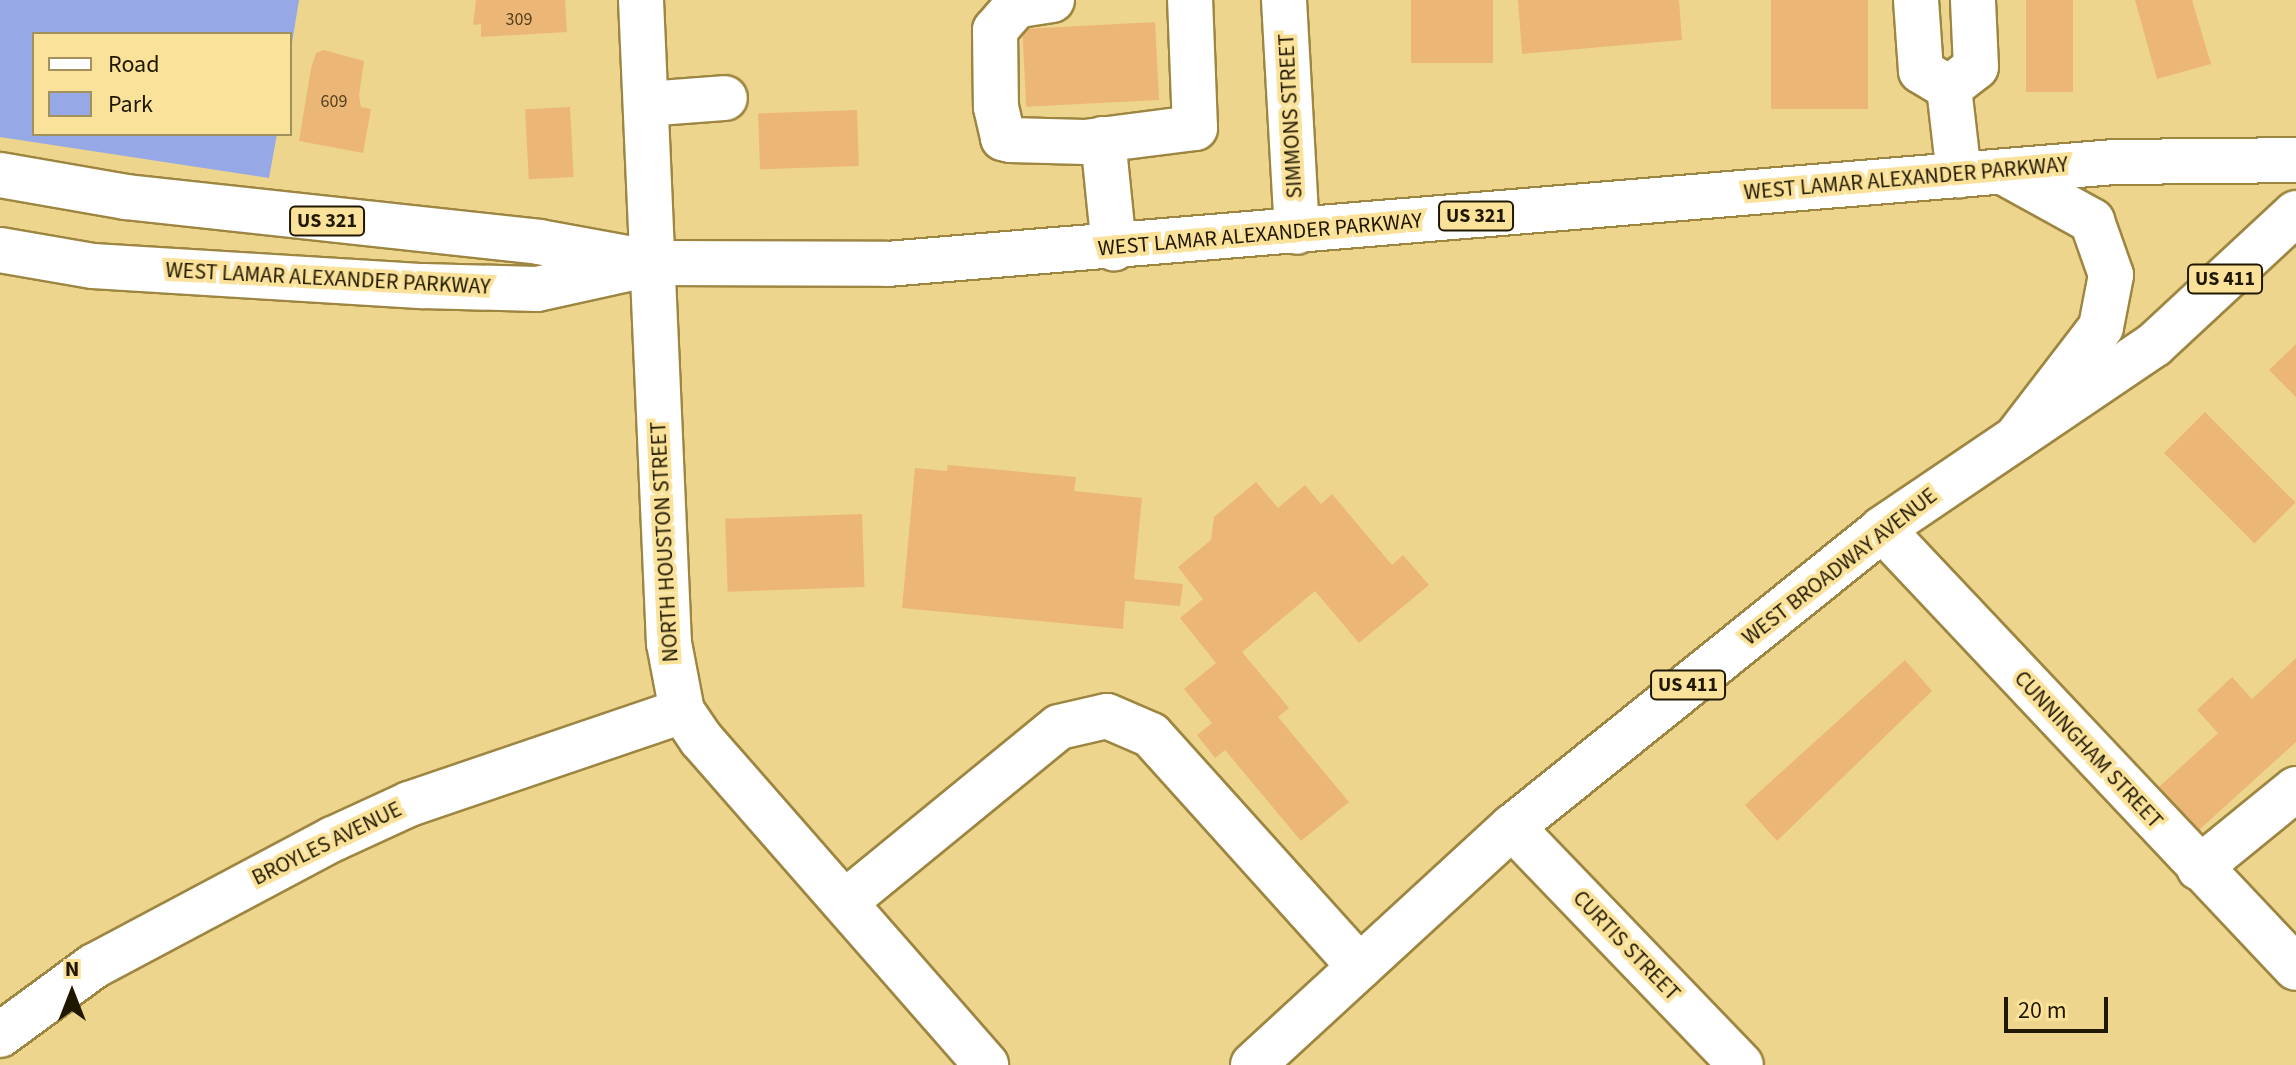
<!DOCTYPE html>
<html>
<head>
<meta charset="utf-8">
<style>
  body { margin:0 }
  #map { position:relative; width:2296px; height:1065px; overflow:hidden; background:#edd58e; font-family:"Source Sans 3",sans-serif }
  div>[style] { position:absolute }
  .green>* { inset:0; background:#96a8e5 }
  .building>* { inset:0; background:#ecb776; transform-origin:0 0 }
  .roads { filter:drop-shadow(2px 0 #9d8641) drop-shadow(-2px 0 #9d8641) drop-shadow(0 2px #9d8641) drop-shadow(0 -2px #9d8641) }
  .minor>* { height:44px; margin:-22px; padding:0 22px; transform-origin:22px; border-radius:22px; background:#fff }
  .major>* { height:44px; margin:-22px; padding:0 22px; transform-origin:22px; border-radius:22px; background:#fff }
  .highway>* { height:44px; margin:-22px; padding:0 22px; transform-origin:22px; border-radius:22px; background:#fff }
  span { translate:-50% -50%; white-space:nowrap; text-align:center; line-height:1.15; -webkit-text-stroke:8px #fae29b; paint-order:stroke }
  .number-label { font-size:18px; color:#533f1e }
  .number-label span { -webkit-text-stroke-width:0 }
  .shield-label span { padding:2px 6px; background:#fae29b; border:2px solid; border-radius:6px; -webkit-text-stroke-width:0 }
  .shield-label { font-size:20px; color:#201700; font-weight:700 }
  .street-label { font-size:22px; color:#201700 }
  .legend { position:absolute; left:32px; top:32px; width:260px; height:104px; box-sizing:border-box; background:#fae29b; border:2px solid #a3915d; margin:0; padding:10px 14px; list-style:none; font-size:24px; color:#201700 }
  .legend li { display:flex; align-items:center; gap:16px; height:40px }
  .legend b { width:40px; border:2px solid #a3915d }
  .north { position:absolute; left:32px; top:953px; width:80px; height:80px; -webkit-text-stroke:6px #fae29b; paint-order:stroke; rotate:0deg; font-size:22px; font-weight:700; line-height:32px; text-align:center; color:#201700 }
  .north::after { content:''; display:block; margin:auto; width:28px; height:36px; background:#201700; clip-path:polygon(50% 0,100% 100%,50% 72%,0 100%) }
  .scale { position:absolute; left:2004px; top:997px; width:104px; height:36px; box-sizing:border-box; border:4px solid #201700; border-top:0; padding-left:10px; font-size:24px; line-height:28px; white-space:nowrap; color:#201700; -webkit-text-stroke:6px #fae29b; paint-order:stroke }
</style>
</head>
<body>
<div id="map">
  <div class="green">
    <i style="clip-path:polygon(0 0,299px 0,290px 55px,290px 34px,34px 34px,34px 134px,277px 134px,269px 178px,0 137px)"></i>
  </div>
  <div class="building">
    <i style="clip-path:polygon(476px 0,565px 0,567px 32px,481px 37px,481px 24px,473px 25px)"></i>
    <i style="left:1411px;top:0;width:82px;height:63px"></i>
    <i style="clip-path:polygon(1518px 0,1679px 0,1682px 40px,1522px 54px)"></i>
    <i style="left:1771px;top:0;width:97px;height:109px"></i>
    <i style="left:2026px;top:0;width:47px;height:92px"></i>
    <i style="clip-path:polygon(2135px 0,2192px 0,2211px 64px,2157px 79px)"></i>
    <i style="left:1155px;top:22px;width:78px;height:133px;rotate:87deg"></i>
    <i style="clip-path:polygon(324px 50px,364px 61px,359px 95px,361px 107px,371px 109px,363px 153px,299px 141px,311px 68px,316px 53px)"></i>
    <i style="left:570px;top:107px;width:70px;height:45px;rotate:87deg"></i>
    <i style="left:857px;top:110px;width:56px;height:99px;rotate:88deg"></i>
    <i style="clip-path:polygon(2296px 344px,2296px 397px,2269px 370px)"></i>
    <i style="left:2205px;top:412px;width:128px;height:58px;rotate:45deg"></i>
    <i style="clip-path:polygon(948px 465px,1076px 477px,1074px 491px,1142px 498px,1134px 579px,1183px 584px,1180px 606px,1125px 601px,1123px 629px,902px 608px,915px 468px,947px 471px)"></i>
    <i style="clip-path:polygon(1256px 482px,1278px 508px,1305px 485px,1321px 504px,1332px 494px,1392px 565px,1403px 555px,1429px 585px,1359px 643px,1315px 591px,1242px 652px,1289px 708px,1278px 717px,1349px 802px,1301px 841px,1225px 750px,1215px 758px,1197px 735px,1212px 723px,1184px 689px,1216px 663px,1180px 618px,1203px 599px,1178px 567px,1211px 540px,1214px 517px)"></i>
    <i style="left:862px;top:514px;width:73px;height:137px;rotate:88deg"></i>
    <i style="clip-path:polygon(2296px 658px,2296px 742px,2199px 830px,2159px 787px,2218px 733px,2197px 710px,2232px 677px,2252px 699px)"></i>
    <i style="clip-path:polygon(1905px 660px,1932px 691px,1777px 841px,1745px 805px)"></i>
  </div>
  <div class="roads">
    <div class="minor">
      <i style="left:641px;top:0;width:644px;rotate:87.51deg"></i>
      <i style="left:669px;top:643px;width:69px;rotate:79.2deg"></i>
      <i style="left:682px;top:711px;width:34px;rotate:56deg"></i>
      <i style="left:701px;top:739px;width:433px;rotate:48.8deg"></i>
      <i style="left:1052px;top:0;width:36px;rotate:171deg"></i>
      <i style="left:1016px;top:6px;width:32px;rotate:131deg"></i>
      <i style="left:995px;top:30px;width:77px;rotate:89.3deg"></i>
      <i style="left:996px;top:107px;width:32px;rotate:77deg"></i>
      <i style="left:1003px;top:138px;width:7px;rotate:16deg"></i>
      <i style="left:1010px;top:140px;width:75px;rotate:1.5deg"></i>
      <i style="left:1085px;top:142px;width:111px;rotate:-7.3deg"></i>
      <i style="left:1195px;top:128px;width:128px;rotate:-92.2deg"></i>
      <i style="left:1284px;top:0;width:232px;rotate:86.8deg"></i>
      <i style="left:1916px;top:0;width:71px;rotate:86deg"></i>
      <i style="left:1921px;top:71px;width:33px;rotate:31deg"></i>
      <i style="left:1949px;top:88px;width:34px;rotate:-38deg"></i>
      <i style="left:1976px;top:67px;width:67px;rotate:-92.6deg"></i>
      <i style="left:1949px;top:88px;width:88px;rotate:83.4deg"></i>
      <i style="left:646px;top:104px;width:79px;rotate:-4.3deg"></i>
      <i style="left:1103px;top:139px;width:110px;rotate:84.2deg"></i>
      <i style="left:1882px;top:529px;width:603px;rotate:46.68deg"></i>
      <i style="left:1512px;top:827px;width:330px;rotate:46.1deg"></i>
      <i style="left:2199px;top:868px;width:125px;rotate:-39.2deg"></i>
      <i style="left:845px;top:902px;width:276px;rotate:-39.3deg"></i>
      <i style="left:1059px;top:727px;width:49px;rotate:-12.9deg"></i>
      <i style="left:1107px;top:716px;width:48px;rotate:23.4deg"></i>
      <i style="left:1151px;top:735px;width:312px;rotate:48deg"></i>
      <i style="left:0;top:1035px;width:117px;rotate:-36.3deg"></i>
      <i style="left:94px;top:966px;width:271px;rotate:-28deg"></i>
      <i style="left:333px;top:839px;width:84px;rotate:-24.7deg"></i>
      <i style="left:409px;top:804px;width:288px;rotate:-18.8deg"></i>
    </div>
    <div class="major">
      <i style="left:1253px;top:1065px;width:352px;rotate:-42.6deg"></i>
      <i style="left:1512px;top:827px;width:475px;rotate:-38.8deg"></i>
      <i style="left:1882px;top:529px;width:328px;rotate:-34.1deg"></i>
      <i style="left:2154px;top:345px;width:194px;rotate:-42.9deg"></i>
    </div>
    <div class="highway">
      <i style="left:2003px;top:172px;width:102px;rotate:28.8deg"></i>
      <i style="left:2092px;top:221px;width:57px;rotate:70.6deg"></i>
      <i style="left:2111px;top:275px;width:53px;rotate:100.9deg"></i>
      <i style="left:2101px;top:327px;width:140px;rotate:127.4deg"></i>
      <i style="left:0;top:175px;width:128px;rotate:9.9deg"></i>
      <i style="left:126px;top:197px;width:415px;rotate:6.2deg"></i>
      <i style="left:539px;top:242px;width:118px;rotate:10.3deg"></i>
      <i style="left:655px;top:263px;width:232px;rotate:0.2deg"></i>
      <i style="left:887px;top:264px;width:1232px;rotate:-4.75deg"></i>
      <i style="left:2115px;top:162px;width:181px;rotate:-0.6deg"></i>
      <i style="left:0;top:250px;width:94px;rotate:9.8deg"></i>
      <i style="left:93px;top:266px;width:331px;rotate:3.5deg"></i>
      <i style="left:423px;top:286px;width:114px;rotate:1.5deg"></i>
      <i style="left:537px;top:289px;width:102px;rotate:-12.4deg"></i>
    </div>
  </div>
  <div class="number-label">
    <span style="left:519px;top:20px">309</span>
    <span style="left:334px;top:102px">609</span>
  </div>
  <div class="shield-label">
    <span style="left:1476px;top:216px">US 321</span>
    <span style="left:327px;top:221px">US 321</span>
    <span style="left:2225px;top:279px">US 411</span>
    <span style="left:1688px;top:685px">US 411</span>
  </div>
  <div class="street-label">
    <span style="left:1291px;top:116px;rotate:-93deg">SIMMONS STREET</span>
    <span style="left:1906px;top:179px;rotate:-5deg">WEST LAMAR ALEXANDER PARKWAY</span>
    <span style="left:1260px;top:235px;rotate:-5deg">WEST LAMAR ALEXANDER PARKWAY</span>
    <span style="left:328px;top:279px;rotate:3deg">WEST LAMAR ALEXANDER PARKWAY</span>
    <span style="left:665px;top:542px;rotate:-93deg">NORTH HOUSTON STREET</span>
    <span style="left:1840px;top:567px;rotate:-38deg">WEST BROADWAY AVENUE</span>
    <span style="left:2088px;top:750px;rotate:47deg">CUNNINGHAM STREET</span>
    <span style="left:327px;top:844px;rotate:-26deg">BROYLES AVENUE</span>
    <span style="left:1626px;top:946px;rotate:46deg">CURTIS STREET</span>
  </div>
  <ul class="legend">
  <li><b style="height:10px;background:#fff"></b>Road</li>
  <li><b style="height:22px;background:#96a8e5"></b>Park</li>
  </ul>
  <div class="north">N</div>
  <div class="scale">20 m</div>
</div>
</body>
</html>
